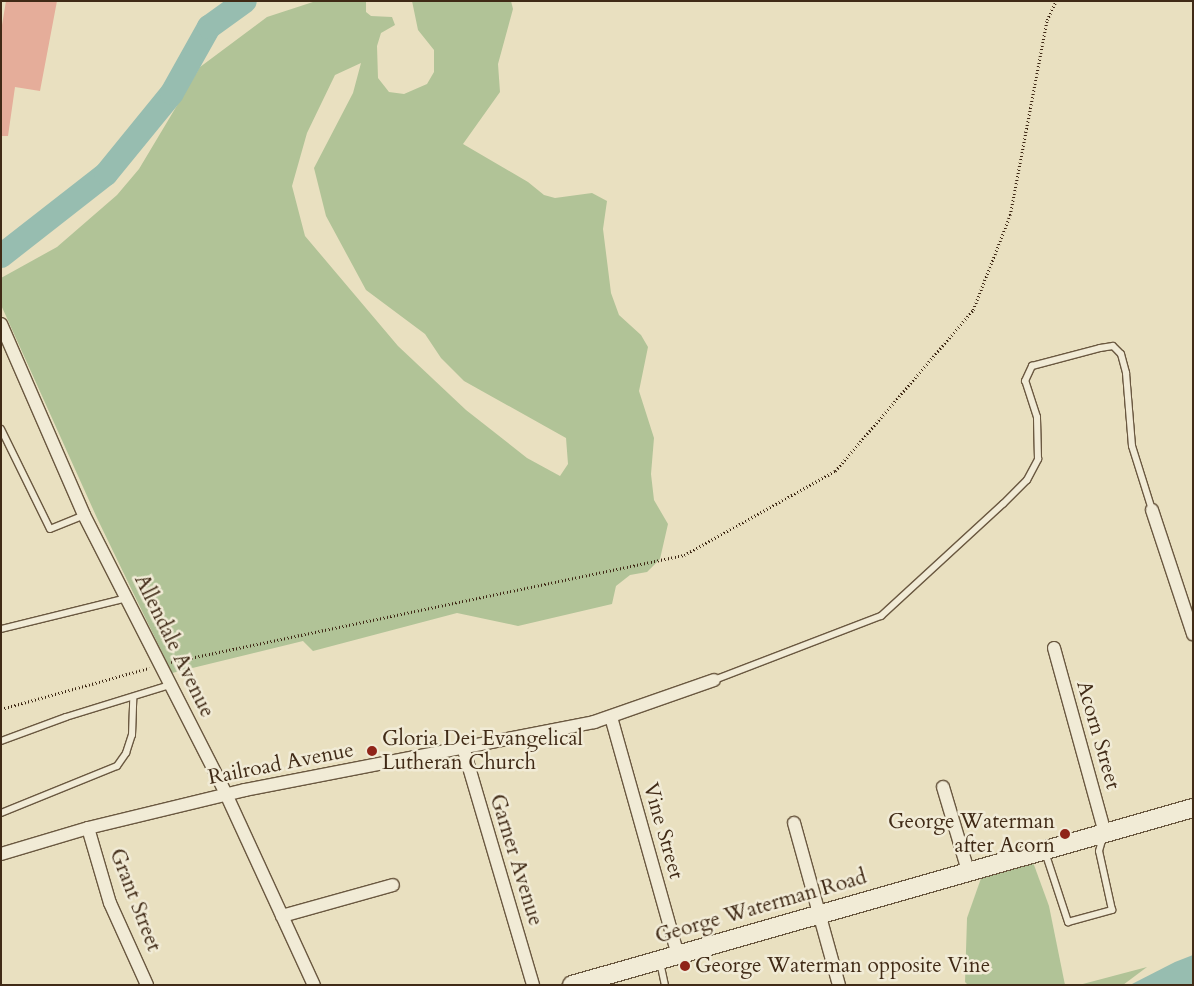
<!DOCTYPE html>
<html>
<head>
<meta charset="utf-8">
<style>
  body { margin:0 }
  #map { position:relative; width:1194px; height:986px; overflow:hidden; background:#e9e0c0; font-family:Cardo,serif }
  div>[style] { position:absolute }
  .green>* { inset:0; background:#b1c397 }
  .water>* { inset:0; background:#97bdb0 }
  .river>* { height:24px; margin:-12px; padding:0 12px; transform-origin:12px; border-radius:12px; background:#97bdb0 }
  .building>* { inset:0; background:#e5ad9a }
  .path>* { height:2.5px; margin-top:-1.25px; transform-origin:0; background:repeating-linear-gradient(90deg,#402a16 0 1px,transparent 0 3.5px) }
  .roads { filter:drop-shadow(1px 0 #6a5840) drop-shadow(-1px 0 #6a5840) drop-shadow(0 1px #6a5840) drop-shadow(0 -1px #6a5840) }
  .lane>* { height:6px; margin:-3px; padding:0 3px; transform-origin:3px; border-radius:3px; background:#f1ebd6 }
  .street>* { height:12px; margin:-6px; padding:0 6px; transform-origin:6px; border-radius:6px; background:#f1ebd6 }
  .secondary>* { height:18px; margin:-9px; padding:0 9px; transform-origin:9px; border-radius:9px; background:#f1ebd6 }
  .dots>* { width:14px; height:14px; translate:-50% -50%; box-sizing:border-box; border:2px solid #f1ebd6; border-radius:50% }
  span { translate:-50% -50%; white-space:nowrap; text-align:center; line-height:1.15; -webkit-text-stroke:5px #f1ebd6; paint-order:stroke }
  .street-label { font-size:21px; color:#402a16 }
  .poi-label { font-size:21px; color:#402a16 }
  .left { translate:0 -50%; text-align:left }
  .right { translate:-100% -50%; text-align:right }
  .frame { position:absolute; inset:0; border:2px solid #402a16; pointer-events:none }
</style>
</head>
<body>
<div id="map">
  <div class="green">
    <i style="clip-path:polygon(evenodd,316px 1px,366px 1px,366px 12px,371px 16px,392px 17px,395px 25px,381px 33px,377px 46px,378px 78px,389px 92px,404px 94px,427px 84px,434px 72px,434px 50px,418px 30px,412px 1px,511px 1px,513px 9px,498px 64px,500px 92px,463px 144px,528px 182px,544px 195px,555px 198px,592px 193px,607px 201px,603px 229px,611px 293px,619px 315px,641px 335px,648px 347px,639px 391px,654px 438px,651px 474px,654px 500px,668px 524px,660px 559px,647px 572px,630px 575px,616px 586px,612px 604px,518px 626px,457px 613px,313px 651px,303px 641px,172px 673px,97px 518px,1px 305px,1px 278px,57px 247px,117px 195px,139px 169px,200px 67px,267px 17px,316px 1px,361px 63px,353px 93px,314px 168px,326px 216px,366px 290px,425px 334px,441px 358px,464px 381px,566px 438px,568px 464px,560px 476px,527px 458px,466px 410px,398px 346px,305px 236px,292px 186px,307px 133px,335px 75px,361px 63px)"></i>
    <i style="clip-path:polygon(1030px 854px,1049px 906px,1065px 985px,968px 985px,965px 982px,967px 918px,985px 867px)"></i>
    <i style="clip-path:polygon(1147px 967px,1123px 985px,1079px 985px)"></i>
  </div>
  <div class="water">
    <i style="clip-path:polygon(1193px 955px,1193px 985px,1130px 985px,1175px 962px)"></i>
  </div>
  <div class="river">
    <i style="left:1px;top:256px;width:133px;rotate:-38deg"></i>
    <i style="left:106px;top:174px;width:104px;rotate:-50.8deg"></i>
    <i style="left:172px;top:93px;width:76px;rotate:-60.7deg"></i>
    <i style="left:209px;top:27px;width:44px;rotate:-35.8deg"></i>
  </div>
  <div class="building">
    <i style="clip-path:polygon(6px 1px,57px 1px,40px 91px,15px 87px,8px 136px,1px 136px,1px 31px)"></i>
  </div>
  <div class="path">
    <i style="left:171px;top:662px;width:524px;rotate:-11.78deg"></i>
    <i style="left:684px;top:555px;width:173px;rotate:-29.1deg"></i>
    <i style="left:835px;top:471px;width:212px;rotate:-49.4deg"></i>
    <i style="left:973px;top:310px;width:102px;rotate:-68.7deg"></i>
    <i style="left:1010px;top:215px;width:198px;rotate:-79.3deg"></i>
    <i style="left:1047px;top:20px;width:21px;rotate:-65deg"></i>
    <i style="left:1px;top:709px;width:154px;rotate:-15.5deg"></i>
  </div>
  <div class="roads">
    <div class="lane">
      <i style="left:1px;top:429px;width:111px;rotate:63.9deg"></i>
      <i style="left:50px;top:529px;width:37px;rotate:-22deg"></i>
      <i style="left:1px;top:629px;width:130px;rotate:-13.8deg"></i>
      <i style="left:714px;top:680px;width:179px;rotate:-21deg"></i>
      <i style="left:881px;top:616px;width:166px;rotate:-42.6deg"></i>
      <i style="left:1003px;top:504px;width:34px;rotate:-45deg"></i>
      <i style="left:1027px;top:480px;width:24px;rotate:-62deg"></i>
      <i style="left:1038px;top:459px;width:42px;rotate:-91.4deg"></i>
      <i style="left:1037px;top:417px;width:38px;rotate:-108deg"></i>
      <i style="left:1025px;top:381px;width:17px;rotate:-65deg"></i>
      <i style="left:1032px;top:366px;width:70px;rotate:-14.8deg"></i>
      <i style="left:1100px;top:348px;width:13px;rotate:-9deg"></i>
      <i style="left:1113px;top:346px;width:11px;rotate:45deg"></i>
      <i style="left:1121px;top:354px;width:20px;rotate:75deg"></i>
      <i style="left:1126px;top:373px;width:73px;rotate:85.3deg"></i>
      <i style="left:1132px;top:446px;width:67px;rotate:72.6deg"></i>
      <i style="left:1px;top:741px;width:69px;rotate:-20.3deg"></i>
      <i style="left:66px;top:717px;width:109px;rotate:-17.1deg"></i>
      <i style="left:1px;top:813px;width:125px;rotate:-22.1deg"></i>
      <i style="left:117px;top:766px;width:16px;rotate:-55deg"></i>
      <i style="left:126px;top:753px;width:19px;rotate:-72deg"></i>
      <i style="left:132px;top:735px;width:38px;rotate:-88deg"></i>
      <i style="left:1045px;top:852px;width:74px;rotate:71.8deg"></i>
      <i style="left:1068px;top:922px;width:46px;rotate:-15.3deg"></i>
      <i style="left:1112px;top:910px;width:60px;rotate:-102.4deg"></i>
      <i style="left:1099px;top:851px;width:15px;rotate:-74deg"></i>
      <i style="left:660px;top:962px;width:24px;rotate:78deg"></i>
    </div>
    <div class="street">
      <i style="left:1px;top:324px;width:208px;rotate:66.5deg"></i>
      <i style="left:84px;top:515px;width:313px;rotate:63deg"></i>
      <i style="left:226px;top:794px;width:210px;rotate:65.3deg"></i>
      <i style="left:1152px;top:510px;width:131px;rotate:71.7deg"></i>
      <i style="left:1054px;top:648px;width:192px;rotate:74.6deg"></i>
      <i style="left:611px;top:717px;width:247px;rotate:74.3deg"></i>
      <i style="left:463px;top:747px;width:248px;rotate:73.6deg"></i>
      <i style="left:943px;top:787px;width:88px;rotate:73.4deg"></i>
      <i style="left:794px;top:823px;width:168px;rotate:74.5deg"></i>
      <i style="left:88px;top:828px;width:78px;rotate:73.7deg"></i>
      <i style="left:110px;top:903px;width:90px;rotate:65.7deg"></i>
      <i style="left:1px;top:854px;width:91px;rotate:-16.6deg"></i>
      <i style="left:88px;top:828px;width:162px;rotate:-13.6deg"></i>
      <i style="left:245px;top:790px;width:356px;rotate:-11deg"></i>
      <i style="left:594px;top:722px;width:127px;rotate:-19.3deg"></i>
      <i style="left:282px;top:916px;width:115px;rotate:-15.6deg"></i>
    </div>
    <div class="secondary">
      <i style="left:572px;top:985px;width:646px;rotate:-15.91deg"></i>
    </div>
  </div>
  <div class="dots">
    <i style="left:372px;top:751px;background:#8f2418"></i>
    <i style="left:1065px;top:834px;background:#8f2418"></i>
    <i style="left:685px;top:966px;background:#8f2418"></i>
  </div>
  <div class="street-label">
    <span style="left:174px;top:646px;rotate:64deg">Allendale Avenue</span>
    <span style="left:1098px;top:735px;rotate:74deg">Acorn Street</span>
    <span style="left:281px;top:764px;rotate:-11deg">Railroad Avenue</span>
    <span style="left:663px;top:831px;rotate:74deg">Vine Street</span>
    <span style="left:516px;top:860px;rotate:73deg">Garner Avenue</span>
    <span style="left:135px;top:900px;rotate:69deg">Grant Street</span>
    <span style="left:761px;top:907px;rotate:-16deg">George Waterman Road</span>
  </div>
  <div class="poi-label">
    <span class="left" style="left:382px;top:751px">Gloria Dei Evangelical<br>Lutheran Church</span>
    <span class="right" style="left:1055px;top:834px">George Waterman<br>after Acorn</span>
    <span class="left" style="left:695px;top:966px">George Waterman opposite Vine</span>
  </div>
  <div class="frame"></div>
</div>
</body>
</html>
